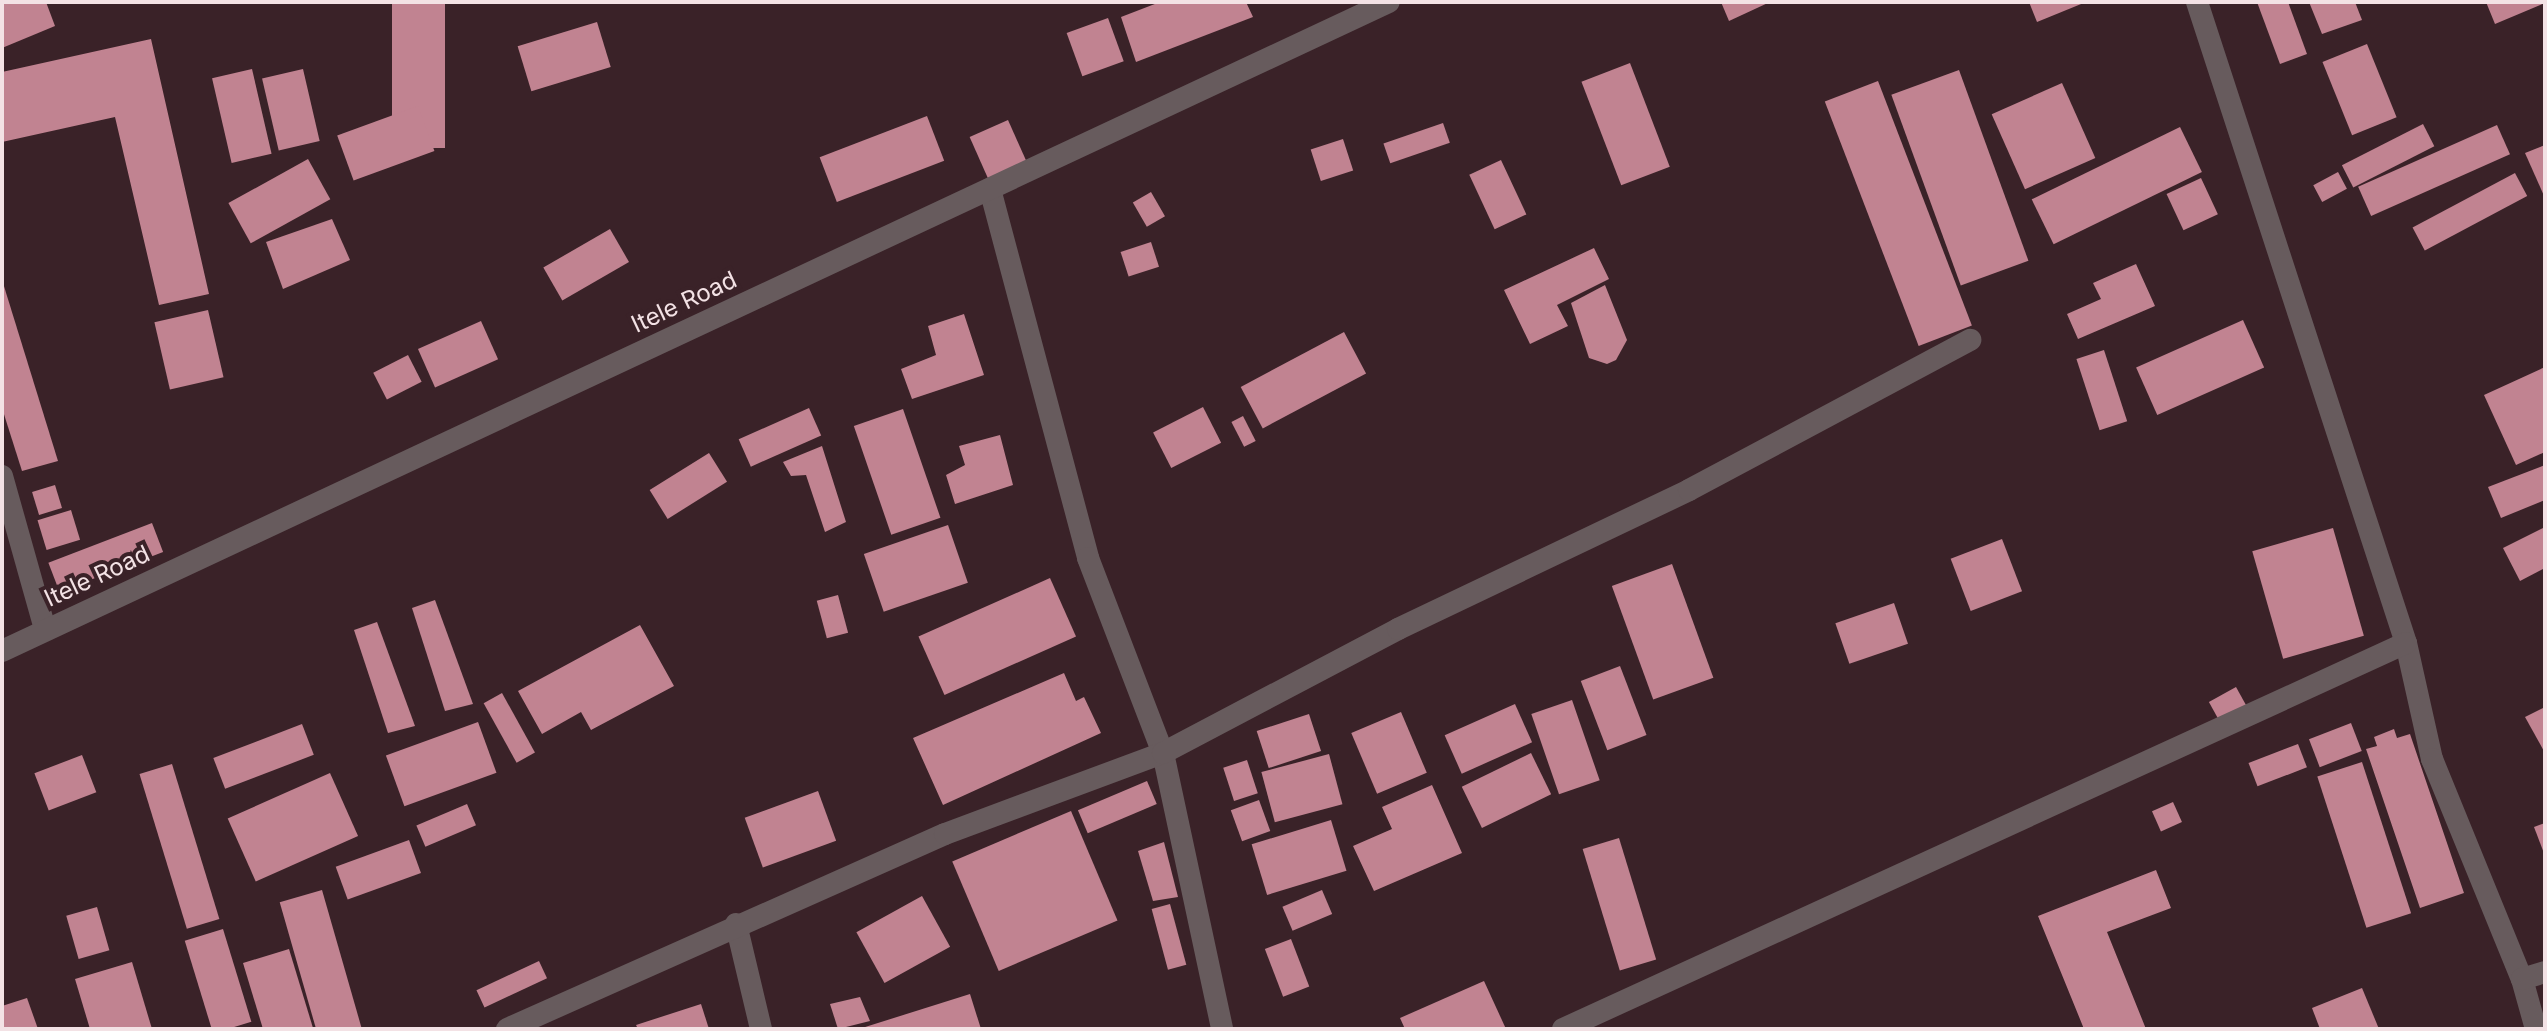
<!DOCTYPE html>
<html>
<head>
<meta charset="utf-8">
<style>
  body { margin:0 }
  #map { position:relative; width:2547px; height:1031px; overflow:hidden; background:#3a2228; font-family:Inter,sans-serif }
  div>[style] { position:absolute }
  .building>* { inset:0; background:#c18391; transform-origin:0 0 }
  .minor>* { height:22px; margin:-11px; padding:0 11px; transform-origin:11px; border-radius:11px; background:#675b5d }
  span { translate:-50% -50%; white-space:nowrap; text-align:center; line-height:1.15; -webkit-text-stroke:8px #3a2228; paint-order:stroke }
  .street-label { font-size:24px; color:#f3e2e5 }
  .frame { position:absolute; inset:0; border:4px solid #f3e2e5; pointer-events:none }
</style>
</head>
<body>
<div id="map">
  <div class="building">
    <i style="clip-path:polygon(2px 2px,46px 2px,55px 26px,2px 48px)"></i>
    <i style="left:392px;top:2px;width:53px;height:146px"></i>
    <i style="clip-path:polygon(1160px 2px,1246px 2px,1253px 17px,1136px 62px,1121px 17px)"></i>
    <i style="clip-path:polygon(1721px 2px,1770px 2px,1729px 21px)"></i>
    <i style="clip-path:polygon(2029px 2px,2086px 2px,2037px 22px)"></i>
    <i style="clip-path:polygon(2257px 2px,2288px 2px,2307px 54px,2280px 64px)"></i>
    <i style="clip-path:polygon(2309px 2px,2355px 2px,2362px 20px,2322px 34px)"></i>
    <i style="clip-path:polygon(2486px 2px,2545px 2px,2545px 3px,2495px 24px)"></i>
    <i style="left:1108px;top:18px;width:46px;height:44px;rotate:70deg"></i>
    <i style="left:597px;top:22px;width:47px;height:83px;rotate:73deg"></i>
    <i style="clip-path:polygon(151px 39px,209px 294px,159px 305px,115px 117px,2px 142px,2px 72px)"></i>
    <i style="left:2367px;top:44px;width:79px;height:48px;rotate:68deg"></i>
    <i style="left:1630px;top:63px;width:111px;height:52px;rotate:69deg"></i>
    <i style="left:252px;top:69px;width:87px;height:41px;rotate:77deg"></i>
    <i style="left:303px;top:69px;width:74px;height:42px;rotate:77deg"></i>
    <i style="left:1959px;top:70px;width:203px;height:72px;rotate:70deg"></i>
    <i style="left:1878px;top:81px;width:262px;height:57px;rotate:69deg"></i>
    <i style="left:2062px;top:83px;width:82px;height:77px;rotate:66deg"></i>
    <i style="left:418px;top:106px;width:48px;height:86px;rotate:70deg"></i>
    <i style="left:927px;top:116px;width:48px;height:115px;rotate:69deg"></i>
    <i style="left:1008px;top:120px;width:45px;height:42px;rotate:66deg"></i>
    <i style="left:1443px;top:123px;width:21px;height:63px;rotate:71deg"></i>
    <i style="left:2423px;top:124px;width:25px;height:91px;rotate:63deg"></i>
    <i style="left:2497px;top:125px;width:32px;height:152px;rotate:66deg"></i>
    <i style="left:2180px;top:127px;width:50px;height:165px;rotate:64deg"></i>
    <i style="left:1343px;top:139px;width:33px;height:34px;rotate:72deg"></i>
    <i style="clip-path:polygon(2545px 145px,2545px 198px,2525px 153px)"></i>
    <i style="left:308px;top:159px;width:46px;height:91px;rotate:61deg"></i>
    <i style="left:1501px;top:160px;width:60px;height:35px;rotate:65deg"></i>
    <i style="left:2338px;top:172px;width:19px;height:28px;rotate:62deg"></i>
    <i style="left:2515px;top:173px;width:26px;height:116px;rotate:62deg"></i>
    <i style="left:2201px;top:178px;width:40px;height:38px;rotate:65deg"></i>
    <i style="left:1151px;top:192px;width:28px;height:21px;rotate:60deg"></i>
    <i style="clip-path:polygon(332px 219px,350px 260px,283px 289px,266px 242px)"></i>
    <i style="left:610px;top:229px;width:38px;height:77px;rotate:60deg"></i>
    <i style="left:1151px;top:242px;width:26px;height:32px;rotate:72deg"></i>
    <i style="clip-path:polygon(1594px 248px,1609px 279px,1557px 305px,1568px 326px,1530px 344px,1504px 290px)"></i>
    <i style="clip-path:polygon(2136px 264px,2155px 306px,2078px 339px,2067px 314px,2101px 299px,2093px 283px)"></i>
    <i style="clip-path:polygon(3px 283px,58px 461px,22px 471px,2px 408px)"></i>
    <i style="clip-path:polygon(1605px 285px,1627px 340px,1616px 360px,1607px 364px,1589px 358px,1571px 303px)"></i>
    <i style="left:208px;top:310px;width:69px;height:55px;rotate:77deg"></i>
    <i style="clip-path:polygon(964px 314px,984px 375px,912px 399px,901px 369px,936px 355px,928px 326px)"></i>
    <i style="left:2243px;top:320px;width:52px;height:117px;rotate:66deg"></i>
    <i style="left:481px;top:321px;width:42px;height:69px;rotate:66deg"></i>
    <i style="left:1344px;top:332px;width:47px;height:117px;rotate:62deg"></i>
    <i style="left:2104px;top:350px;width:75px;height:29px;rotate:72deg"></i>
    <i style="left:408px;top:355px;width:30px;height:39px;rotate:63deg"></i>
    <i style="clip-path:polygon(2545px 367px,2545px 452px,2516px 465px,2484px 395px)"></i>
    <i style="left:1203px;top:407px;width:40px;height:56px;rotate:63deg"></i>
    <i style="left:809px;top:408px;width:30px;height:77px;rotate:66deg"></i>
    <i style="left:903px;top:409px;width:115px;height:52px;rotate:71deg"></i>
    <i style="left:1243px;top:416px;width:28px;height:13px;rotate:63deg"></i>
    <i style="clip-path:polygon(1000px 435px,1013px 485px,955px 504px,946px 475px,965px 465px,959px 446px)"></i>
    <i style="clip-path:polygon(822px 446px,846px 522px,825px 532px,806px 475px,791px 476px,783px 462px)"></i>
    <i style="left:709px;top:453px;width:34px;height:70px;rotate:58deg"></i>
    <i style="clip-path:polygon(2545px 465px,2545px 500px,2501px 518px,2488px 487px)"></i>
    <i style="left:55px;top:485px;width:24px;height:24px;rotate:73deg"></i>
    <i style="left:71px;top:510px;width:31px;height:35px;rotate:73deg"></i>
    <i style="left:152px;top:523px;width:31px;height:111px;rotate:69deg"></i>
    <i style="left:948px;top:525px;width:61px;height:89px;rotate:71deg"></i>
    <i style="clip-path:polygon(2545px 527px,2545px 568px,2520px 581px,2503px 548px)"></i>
    <i style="left:2333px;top:528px;width:112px;height:84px;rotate:74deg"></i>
    <i style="left:2002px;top:539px;width:56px;height:55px;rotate:69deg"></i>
    <i style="left:1672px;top:564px;width:121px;height:64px;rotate:70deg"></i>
    <i style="left:1050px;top:578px;width:64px;height:144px;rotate:66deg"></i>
    <i style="left:838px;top:595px;width:39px;height:22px;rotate:75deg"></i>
    <i style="clip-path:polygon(435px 600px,473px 704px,445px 711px,412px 608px)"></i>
    <i style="left:1894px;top:603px;width:43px;height:62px;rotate:71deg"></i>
    <i style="clip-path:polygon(377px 622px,415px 726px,388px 733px,354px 630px)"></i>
    <i style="clip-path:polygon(640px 625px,674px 686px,591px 730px,581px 712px,542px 734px,518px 691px)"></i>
    <i style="left:1620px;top:666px;width:74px;height:42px;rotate:69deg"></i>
    <i style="clip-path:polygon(1064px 673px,1076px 701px,1084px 697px,1101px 733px,943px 805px,913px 738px)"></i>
    <i style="left:2236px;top:687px;width:26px;height:31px;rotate:61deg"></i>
    <i style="left:502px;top:693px;width:68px;height:21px;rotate:61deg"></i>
    <i style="left:1572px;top:700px;width:85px;height:43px;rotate:71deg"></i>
    <i style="left:1515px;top:704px;width:42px;height:77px;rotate:66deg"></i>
    <i style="clip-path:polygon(2545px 707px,2545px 753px,2525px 717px)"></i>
    <i style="left:1401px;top:712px;width:66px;height:54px;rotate:67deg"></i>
    <i style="left:1309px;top:714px;width:39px;height:55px;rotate:72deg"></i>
    <i style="left:478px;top:722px;width:54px;height:98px;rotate:70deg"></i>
    <i style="left:2351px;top:723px;width:30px;height:45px;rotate:69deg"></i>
    <i style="left:302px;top:724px;width:33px;height:95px;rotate:69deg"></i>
    <i style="clip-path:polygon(2394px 729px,2397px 738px,2410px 734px,2464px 893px,2420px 908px,2366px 749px,2377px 746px,2374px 737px)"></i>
    <i style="left:2298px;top:744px;width:25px;height:53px;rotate:69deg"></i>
    <i style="left:1531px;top:753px;width:46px;height:77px;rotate:64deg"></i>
    <i style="left:1329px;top:754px;width:52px;height:70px;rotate:75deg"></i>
    <i style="left:82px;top:755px;width:40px;height:51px;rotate:69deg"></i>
    <i style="left:1247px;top:760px;width:35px;height:25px;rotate:72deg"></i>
    <i style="left:2362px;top:762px;width:159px;height:47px;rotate:72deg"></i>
    <i style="left:172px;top:764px;width:162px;height:34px;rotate:73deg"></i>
    <i style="left:330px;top:773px;width:69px;height:112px;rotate:66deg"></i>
    <i style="left:1147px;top:781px;width:25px;height:75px;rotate:67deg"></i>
    <i style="clip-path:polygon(1432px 785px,1462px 853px,1374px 891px,1353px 846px,1392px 829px,1382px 807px)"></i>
    <i style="left:818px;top:791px;width:53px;height:78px;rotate:70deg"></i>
    <i style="left:1259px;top:800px;width:33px;height:30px;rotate:70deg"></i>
    <i style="left:2173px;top:802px;width:22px;height:23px;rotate:66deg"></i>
    <i style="left:467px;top:804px;width:23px;height:55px;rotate:67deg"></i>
    <i style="left:1071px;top:811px;width:119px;height:129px;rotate:67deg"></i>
    <i style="left:1331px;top:820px;width:53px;height:83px;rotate:73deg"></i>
    <i style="clip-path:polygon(2545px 823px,2545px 856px,2534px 827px)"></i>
    <i style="left:1619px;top:838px;width:127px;height:38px;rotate:73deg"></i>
    <i style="left:409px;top:840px;width:35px;height:78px;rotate:70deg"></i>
    <i style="clip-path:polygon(1164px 842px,1178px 897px,1153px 901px,1138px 851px)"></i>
    <i style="clip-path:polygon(2156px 870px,2171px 908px,2107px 932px,2146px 1029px,2084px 1029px,2038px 916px)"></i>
    <i style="left:322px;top:890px;width:145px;height:44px;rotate:74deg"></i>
    <i style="left:1322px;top:890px;width:26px;height:43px;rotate:67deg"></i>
    <i style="left:922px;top:896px;width:58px;height:75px;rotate:61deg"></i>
    <i style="left:1170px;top:904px;width:63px;height:19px;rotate:75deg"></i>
    <i style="left:97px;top:907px;width:45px;height:32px;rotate:74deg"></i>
    <i style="left:223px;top:929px;width:97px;height:40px;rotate:73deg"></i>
    <i style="left:1291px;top:939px;width:51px;height:28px;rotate:69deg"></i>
    <i style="clip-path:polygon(289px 949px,313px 1028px,263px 1029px,243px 963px)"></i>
    <i style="left:539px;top:961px;width:19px;height:69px;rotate:65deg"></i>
    <i style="clip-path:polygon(132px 962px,152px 1029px,90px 1029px,75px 979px)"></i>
    <i style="clip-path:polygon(1484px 981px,1506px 1029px,1405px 1029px,1400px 1018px)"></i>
    <i style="clip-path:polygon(2362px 988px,2379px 1029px,2320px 1029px,2312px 1008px)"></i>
    <i style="clip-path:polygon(970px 994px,981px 1029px,862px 1029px,862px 1028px)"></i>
    <i style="clip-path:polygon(860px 997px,870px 1021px,838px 1029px,830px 1004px)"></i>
    <i style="clip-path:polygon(27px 998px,38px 1029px,2px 1029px,2px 1006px)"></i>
    <i style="clip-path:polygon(701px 1004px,709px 1029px,638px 1029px,636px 1025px)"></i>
  </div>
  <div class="minor">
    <i style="left:2197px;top:2px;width:674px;rotate:71.94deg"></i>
    <i style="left:2406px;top:643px;width:119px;rotate:77.4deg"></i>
    <i style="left:2432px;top:759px;width:238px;rotate:67.8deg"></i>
    <i style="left:2522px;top:979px;width:52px;rotate:74.4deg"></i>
    <i style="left:990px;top:189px;width:382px;rotate:75.1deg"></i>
    <i style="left:1088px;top:558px;width:209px;rotate:69deg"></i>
    <i style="left:1163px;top:753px;width:282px;rotate:77.9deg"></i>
    <i style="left:2px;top:476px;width:159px;rotate:74.3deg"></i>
    <i style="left:2px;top:651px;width:1531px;rotate:-25.08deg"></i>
    <i style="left:736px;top:924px;width:108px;rotate:76.6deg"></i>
    <i style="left:2522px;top:979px;width:24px;rotate:-17deg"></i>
    <i style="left:507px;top:1029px;width:479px;rotate:-24deg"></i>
    <i style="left:945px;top:834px;width:233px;rotate:-20.4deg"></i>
    <i style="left:1163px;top:753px;width:266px;rotate:-27.8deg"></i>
    <i style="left:1398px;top:629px;width:322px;rotate:-25.5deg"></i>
    <i style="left:1689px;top:490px;width:319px;rotate:-28.1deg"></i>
    <i style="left:1563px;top:1029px;width:927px;rotate:-24.6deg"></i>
  </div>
  <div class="street-label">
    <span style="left:684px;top:302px;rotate:-25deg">Itele Road</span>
    <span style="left:97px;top:576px;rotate:-25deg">Itele Road</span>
  </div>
  <div class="frame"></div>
</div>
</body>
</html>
